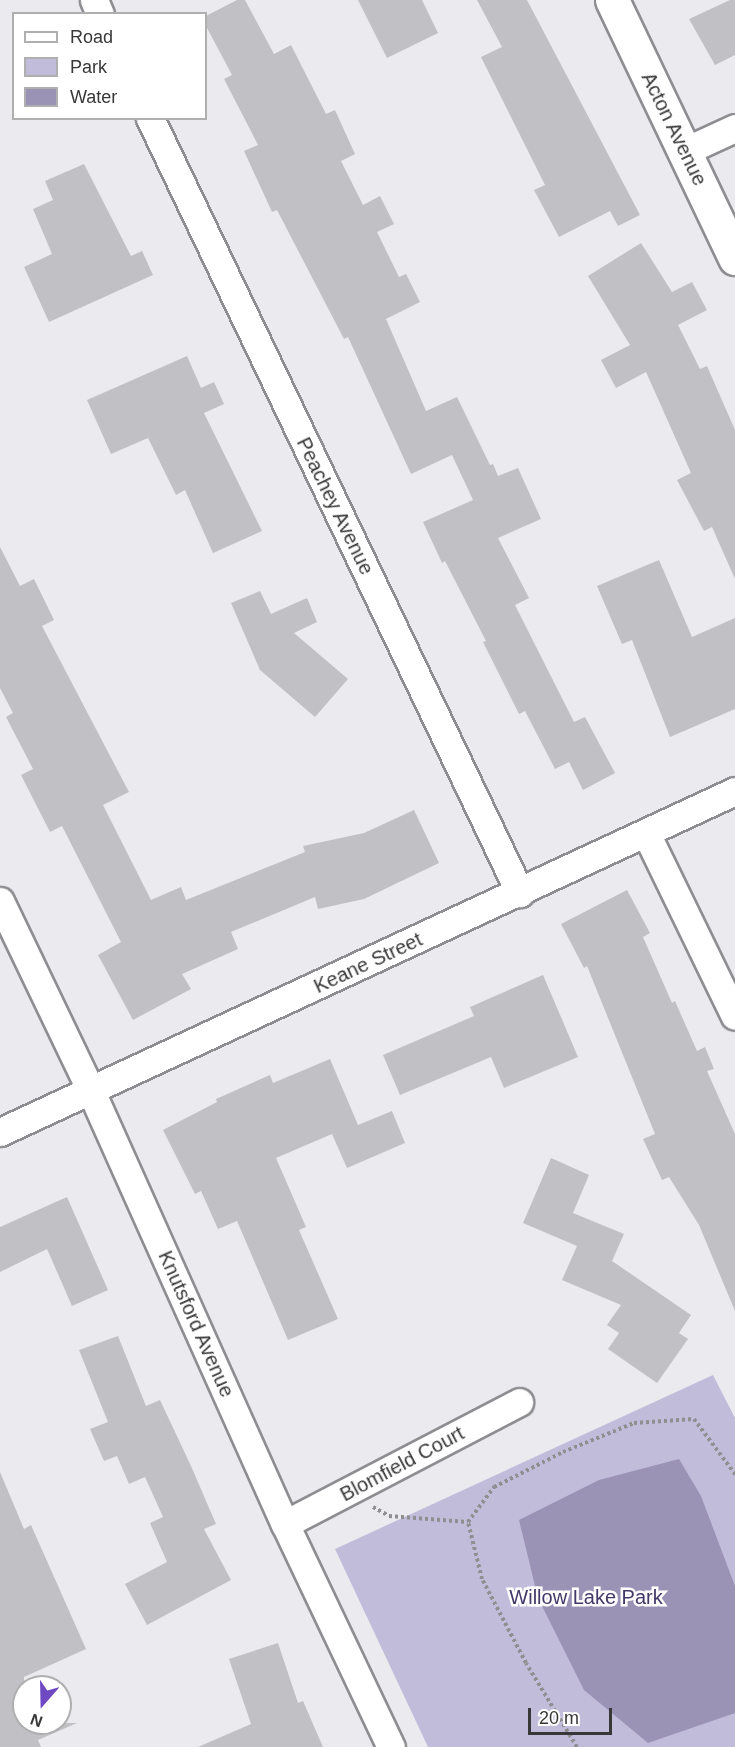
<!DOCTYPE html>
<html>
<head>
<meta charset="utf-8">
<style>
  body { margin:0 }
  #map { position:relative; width:735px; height:1747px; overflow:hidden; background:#ebeaef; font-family:Arial,sans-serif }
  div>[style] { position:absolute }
  .green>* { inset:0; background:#c2bcdb }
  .water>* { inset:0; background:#9a93b6 }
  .building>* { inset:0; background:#c1c1c5 }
  .path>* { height:4px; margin-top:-2px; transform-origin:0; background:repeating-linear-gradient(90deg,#8f8e91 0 3px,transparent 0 6px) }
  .roads { filter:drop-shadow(2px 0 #8e8d91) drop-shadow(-2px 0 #8e8d91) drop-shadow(0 2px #8e8d91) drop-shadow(0 -2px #8e8d91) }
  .minor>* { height:27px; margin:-13.5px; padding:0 13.5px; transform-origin:13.5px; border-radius:13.5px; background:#fff }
  .tertiary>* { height:33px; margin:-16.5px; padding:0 16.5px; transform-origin:16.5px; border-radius:16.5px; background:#fff }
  span { translate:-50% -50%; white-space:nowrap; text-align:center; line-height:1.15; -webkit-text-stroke:5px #fff; paint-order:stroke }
  .street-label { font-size:20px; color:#383839 }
  .park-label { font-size:20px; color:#433868 }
  .legend { position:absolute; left:12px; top:12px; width:195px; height:108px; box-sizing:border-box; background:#fff; border:2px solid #afafb0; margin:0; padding:8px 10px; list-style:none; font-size:18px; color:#383839 }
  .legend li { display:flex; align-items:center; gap:12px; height:30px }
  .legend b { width:30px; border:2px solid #afafb0 }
  .north { position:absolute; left:12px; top:1675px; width:60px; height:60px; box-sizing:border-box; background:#fff; border:2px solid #afafb0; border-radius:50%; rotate:200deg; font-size:16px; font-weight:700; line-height:24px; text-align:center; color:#383839 }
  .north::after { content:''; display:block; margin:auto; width:21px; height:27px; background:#6f49c2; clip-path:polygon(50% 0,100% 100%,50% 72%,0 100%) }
  .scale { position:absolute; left:528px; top:1708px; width:84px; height:27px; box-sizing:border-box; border:3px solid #383839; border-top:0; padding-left:8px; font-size:18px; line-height:21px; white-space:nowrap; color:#383839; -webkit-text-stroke:4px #fff; paint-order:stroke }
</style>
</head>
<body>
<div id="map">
  <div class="green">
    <i style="clip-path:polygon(713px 1375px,735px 1418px,735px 1747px,428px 1747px,335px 1549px)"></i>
  </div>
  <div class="water">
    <i style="clip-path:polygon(679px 1459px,701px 1496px,735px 1586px,735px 1713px,648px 1743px,584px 1690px,538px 1598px,519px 1520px,599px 1480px)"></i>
  </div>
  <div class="building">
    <i style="clip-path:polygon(237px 0,245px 0,274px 54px,291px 45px,326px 114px,335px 110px,355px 154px,341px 161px,363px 205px,380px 196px,394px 224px,377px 232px,399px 277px,406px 274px,420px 302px,386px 319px,426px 411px,457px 397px,490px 465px,493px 464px,498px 476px,518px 468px,541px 519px,498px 538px,529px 598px,515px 605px,574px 722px,585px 717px,615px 773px,583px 790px,569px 762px,555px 769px,525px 711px,519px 714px,483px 642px,486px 641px,445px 561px,442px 563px,423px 522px,473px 500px,452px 455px,411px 474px,348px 337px,344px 339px,277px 210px,272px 212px,244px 151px,258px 145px,224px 79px,232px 75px,206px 26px,206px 16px)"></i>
    <i style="clip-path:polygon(358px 0,422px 0,438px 33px,387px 58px)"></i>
    <i style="clip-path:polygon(477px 0,527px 0,640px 215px,618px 226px,610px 211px,559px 237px,534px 190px,545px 185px,481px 57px,502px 47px)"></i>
    <i style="clip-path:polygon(730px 0,735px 0,735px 55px,715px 65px,689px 19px)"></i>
    <i style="clip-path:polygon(84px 164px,131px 256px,142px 251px,153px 275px,49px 322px,24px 267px,52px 254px,33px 209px,53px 200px,45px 181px)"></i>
    <i style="clip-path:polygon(641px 243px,672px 292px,692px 282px,707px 310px,678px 325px,700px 369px,707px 366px,735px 430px,735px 579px,712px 527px,704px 531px,677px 480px,691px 473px,646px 372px,616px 388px,601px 360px,630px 345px,588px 276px)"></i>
    <i style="clip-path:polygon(187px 356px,201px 388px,214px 382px,224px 404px,204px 413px,262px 531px,213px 553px,185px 490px,176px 495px,148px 438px,111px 454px,87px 400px)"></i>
    <i style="clip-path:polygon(0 547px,20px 586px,34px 579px,54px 620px,42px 626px,129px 792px,103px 805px,151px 900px,181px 887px,186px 900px,305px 852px,303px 846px,364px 833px,414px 810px,439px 863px,364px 899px,318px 909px,315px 897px,231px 932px,238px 949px,182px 974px,191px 989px,133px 1020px,98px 955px,121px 942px,62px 826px,50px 832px,21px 775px,33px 769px,6px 717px,13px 713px,0 688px)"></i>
    <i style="clip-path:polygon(659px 560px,692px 637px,735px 618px,735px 709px,670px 737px,632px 640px,622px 644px,597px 586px)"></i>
    <i style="clip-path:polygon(260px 591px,271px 614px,307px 598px,317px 622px,294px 633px,348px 679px,315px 717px,260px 670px,231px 603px)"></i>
    <i style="clip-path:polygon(627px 890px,650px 933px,643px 937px,672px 1003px,675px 1001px,697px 1051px,705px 1047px,714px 1069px,707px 1071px,735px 1134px,735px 1311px,699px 1225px,669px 1177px,662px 1180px,643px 1139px,655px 1134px,587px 966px,584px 968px,561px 924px)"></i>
    <i style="clip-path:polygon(543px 975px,578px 1057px,504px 1088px,491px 1057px,400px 1095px,383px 1055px,474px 1016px,470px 1007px)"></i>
    <i style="clip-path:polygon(330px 1059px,358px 1125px,392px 1111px,405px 1143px,347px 1168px,332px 1134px,276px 1158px,306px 1227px,299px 1230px,338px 1319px,288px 1340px,237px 1221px,218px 1229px,201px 1191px,195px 1194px,163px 1130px,217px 1102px,216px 1099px,270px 1075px,273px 1083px)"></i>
    <i style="clip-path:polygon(551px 1158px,589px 1175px,573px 1213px,624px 1234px,612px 1261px,691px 1315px,679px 1333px,688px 1339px,657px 1383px,608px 1349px,619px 1333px,607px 1325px,621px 1305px,562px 1280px,577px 1246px,523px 1223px)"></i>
    <i style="clip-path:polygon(67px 1197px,108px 1290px,72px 1306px,47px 1249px,0 1272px,0 1227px)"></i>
    <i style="clip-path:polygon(118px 1336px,146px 1406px,160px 1400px,191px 1466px,216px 1524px,204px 1529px,231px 1580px,147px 1625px,125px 1584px,167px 1562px,150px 1523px,163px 1517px,145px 1477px,129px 1484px,117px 1456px,104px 1461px,90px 1429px,108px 1422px,79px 1350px)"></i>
    <i style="clip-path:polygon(0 1472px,24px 1529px,31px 1525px,86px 1649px,24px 1677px,24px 1723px,77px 1723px,38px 1740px,41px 1747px,0 1747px)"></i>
    <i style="clip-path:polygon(278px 1643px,298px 1703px,303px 1701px,323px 1747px,198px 1747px,251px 1724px,229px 1659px)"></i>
  </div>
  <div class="path">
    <i style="left:373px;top:1507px;width:18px;rotate:29deg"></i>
    <i style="left:389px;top:1516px;width:79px;rotate:4.3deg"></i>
    <i style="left:577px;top:1747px;width:98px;rotate:-121.3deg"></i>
    <i style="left:526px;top:1663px;width:95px;rotate:-117.6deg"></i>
    <i style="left:482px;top:1579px;width:59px;rotate:-103.8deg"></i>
    <i style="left:468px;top:1522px;width:44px;rotate:-53.4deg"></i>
    <i style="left:494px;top:1487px;width:77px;rotate:-26.9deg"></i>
    <i style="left:563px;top:1452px;width:77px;rotate:-22.2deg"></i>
    <i style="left:634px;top:1423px;width:60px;rotate:-3.8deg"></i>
    <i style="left:694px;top:1419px;width:69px;rotate:53.3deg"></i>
  </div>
  <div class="roads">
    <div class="minor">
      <i style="left:94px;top:0;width:15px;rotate:67deg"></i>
      <i style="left:150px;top:118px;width:859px;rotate:64.48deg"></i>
      <i style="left:685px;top:151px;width:55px;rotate:-24.7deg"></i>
      <i style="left:646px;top:833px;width:203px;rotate:64.1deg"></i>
      <i style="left:0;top:901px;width:211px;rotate:64.4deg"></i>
      <i style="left:91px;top:1091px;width:474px;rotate:65.9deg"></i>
      <i style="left:285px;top:1524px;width:247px;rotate:64.6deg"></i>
      <i style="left:0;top:1132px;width:810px;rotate:-24.89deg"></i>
      <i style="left:285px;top:1524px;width:264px;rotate:-27.5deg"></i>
    </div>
    <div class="tertiary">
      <i style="left:612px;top:0;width:286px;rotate:64.5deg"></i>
    </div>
  </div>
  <div class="street-label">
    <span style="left:674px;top:129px;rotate:64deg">Acton Avenue</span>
    <span style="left:335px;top:506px;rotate:64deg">Peachey Avenue</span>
    <span style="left:368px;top:963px;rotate:-25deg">Keane Street</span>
    <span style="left:196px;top:1324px;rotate:66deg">Knutsford Avenue</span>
    <span style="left:402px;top:1464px;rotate:-28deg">Blomfield Court</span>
  </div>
  <div class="park-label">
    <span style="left:586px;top:1597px">Willow Lake Park</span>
  </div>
  <ul class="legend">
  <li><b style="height:8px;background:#fff"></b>Road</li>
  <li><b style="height:16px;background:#c2bcdb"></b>Park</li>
  <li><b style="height:16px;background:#9a93b6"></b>Water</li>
  </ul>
  <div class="north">N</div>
  <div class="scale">20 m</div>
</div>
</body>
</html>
